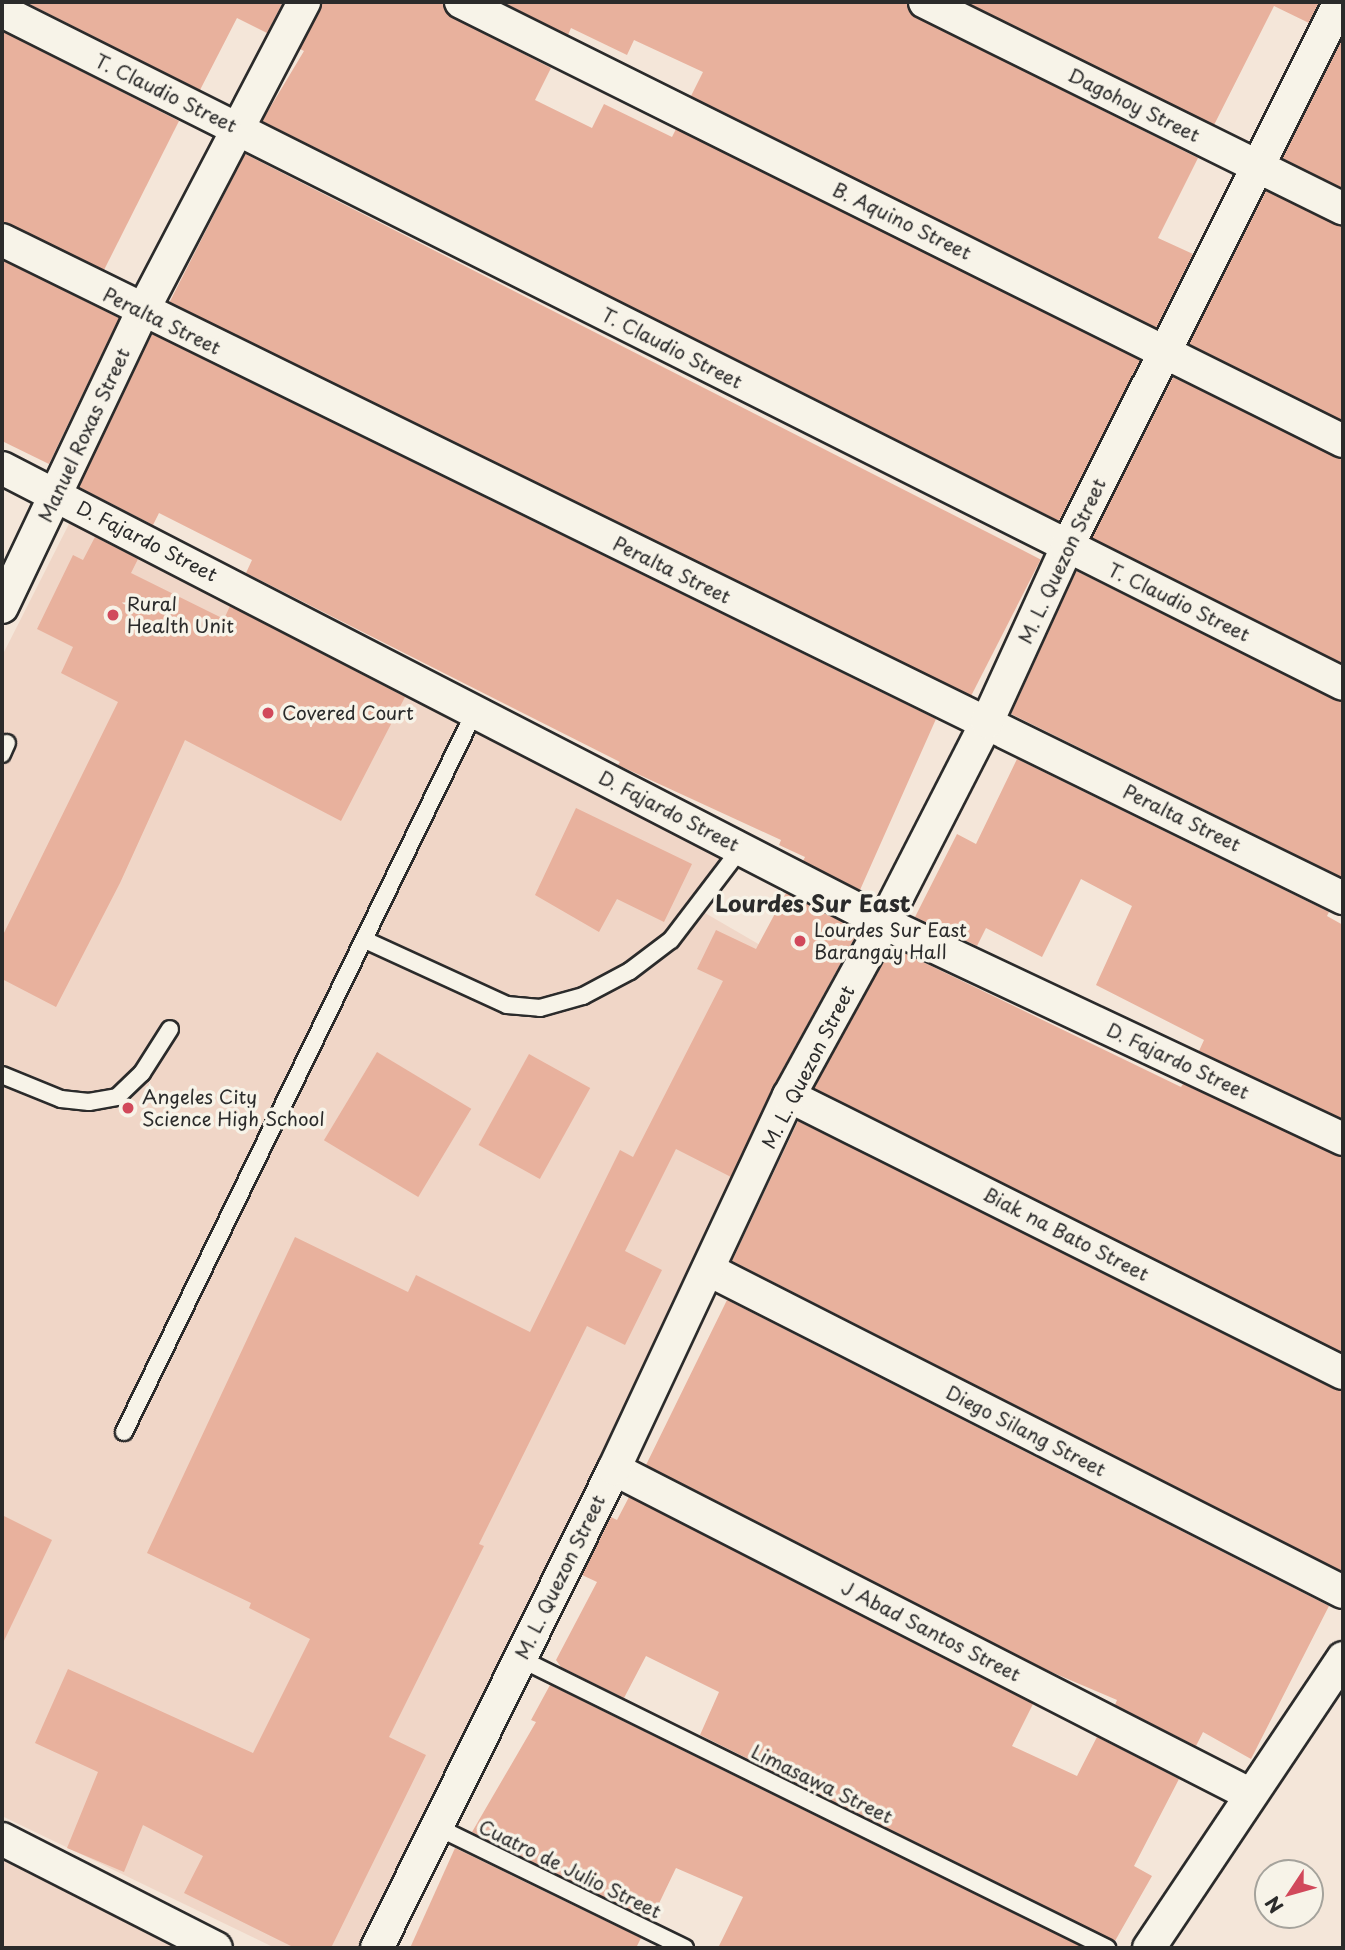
<!DOCTYPE html>
<html>
<head>
<meta charset="utf-8">
<style>
  body { margin:0 }
  #map { position:relative; width:1345px; height:1950px; overflow:hidden; background:#f4e6d9; font-family:"Playpen Sans",sans-serif }
  div>[style] { position:absolute }
  .built>* { inset:0; background:#f0d6c7 }
  .building>* { inset:0; background:#e8b19d; transform-origin:0 0 }
  .roads { filter:drop-shadow(2px 0 #2b2b2b) drop-shadow(-2px 0 #2b2b2b) drop-shadow(0 2px #2b2b2b) drop-shadow(0 -2px #2b2b2b) }
  .service>* { height:16px; margin:-8px; padding:0 8px; transform-origin:8px; border-radius:8px; background:#f7f3e8 }
  .minor>* { height:32px; margin:-16px; padding:0 16px; transform-origin:16px; border-radius:16px; background:#f7f3e8 }
  .dots>* { width:19px; height:19px; translate:-50% -50%; box-sizing:border-box; border:4px solid #f7f3e8; border-radius:50% }
  span { translate:-50% -50%; white-space:nowrap; text-align:center; line-height:1.15; -webkit-text-stroke:7px #f7f3e8; paint-order:stroke }
  .street-label { font-size:19px; color:#2b2b2b }
  .poi-label { font-size:19px; color:#2b2b2b }
  .left { translate:0 -50%; text-align:left }
  .quarter-label { font-size:23px; color:#2b2b2b; font-weight:700 }
  .frame { position:absolute; inset:0; border:4px solid #2b2b2b; pointer-events:none }
  .north { position:absolute; left:1254px; top:1859px; width:70px; height:70px; box-sizing:border-box; background:#f7f3e8; border:2px solid #a5a39c; border-radius:50%; rotate:234deg; font-size:19px; font-weight:700; line-height:28px; text-align:center; color:#2b2b2b }
  .north::after { content:''; display:block; margin:auto; width:24px; height:32px; background:#d1495b; clip-path:polygon(50% 0,100% 100%,50% 72%,0 100%) }
</style>
</head>
<body>
<div id="map">
  <div class="built">
    <i style="clip-path:polygon(71px 520px,728px 859px,705px 913px,831px 986px,360px 1948px,275px 1948px,2px 1816px,2px 656px)"></i>
    <i style="clip-path:polygon(2px 1854px,184px 1948px,2px 1948px)"></i>
  </div>
  <div class="building">
    <i style="clip-path:polygon(25px 2px,283px 2px,267px 33px,237px 18px,200px 90px)"></i>
    <i style="clip-path:polygon(322px 2px,443px 2px,453px 18px,551px 68px,535px 100px,592px 128px,604px 104px,672px 137px,676px 129px,1140px 360px,1059px 521px,262px 121px,304px 51px,300px 49px)"></i>
    <i style="clip-path:polygon(502px 2px,907px 2px,917px 18px,1198px 158px,1158px 238px,1193px 254px,1156px 328px,691px 96px,703px 72px,634px 40px,627px 55px,571px 28px,568px 35px)"></i>
    <i style="clip-path:polygon(966px 2px,1320px 2px,1309px 23px,1274px 6px,1214px 125px)"></i>
    <i style="clip-path:polygon(2px 31px,179px 121px,104px 270px,2px 222px)"></i>
    <i style="clip-path:polygon(1343px 37px,1343px 189px,1282px 158px)"></i>
    <i style="left:245px;top:154px;width:893px;height:166px;rotate:27deg"></i>
    <i style="clip-path:polygon(1266px 191px,1343px 227px,1343px 421px,1189px 344px)"></i>
    <i style="clip-path:polygon(2px 260px,119px 318px,49px 464px,2px 441px)"></i>
    <i style="clip-path:polygon(152px 334px,936px 719px,860px 890px,803px 861px,805px 857px,779px 845px,781px 840px,618px 765px,620px 762px,246px 573px,252px 560px,159px 513px,153px 525px,79px 487px)"></i>
    <i style="clip-path:polygon(1173px 377px,1343px 459px,1343px 664px,1092px 538px)"></i>
    <i style="clip-path:polygon(95px 537px,138px 559px,131px 573px,224px 619px,230px 606px,405px 697px,341px 821px,185px 740px,120px 883px,56px 1007px,2px 979px,2px 937px,118px 702px,61px 673px,73px 647px,37px 629px,73px 555px,83px 560px)"></i>
    <i style="clip-path:polygon(1076px 571px,1343px 702px,1343px 878px,1011px 714px)"></i>
    <i style="clip-path:polygon(1017px 759px,1329px 912px,1327px 916px,1343px 925px,1343px 1119px,1199px 1051px,1204px 1040px,1096px 985px,1132px 906px,1081px 879px,1042px 957px,986px 928px,977px 946px,915px 917px,957px 834px,976px 844px)"></i>
    <i style="clip-path:polygon(576px 808px,692px 864px,664px 922px,617px 899px,599px 932px,535px 895px)"></i>
    <i style="clip-path:polygon(786px 893px,844px 923px,840px 930px,855px 937px,773px 1087px,731px 1177px,676px 1149px,625px 1251px,662px 1270px,625px 1345px,587px 1326px,479px 1544px,484px 1546px,389px 1737px,426px 1755px,331px 1948px,295px 1948px,184px 1893px,203px 1856px,143px 1825px,124px 1872px,67px 1848px,98px 1772px,35px 1743px,68px 1669px,253px 1753px,310px 1639px,249px 1608px,251px 1603px,147px 1553px,295px 1237px,408px 1292px,416px 1275px,530px 1332px,620px 1150px,633px 1157px,723px 981px,697px 969px,716px 930px,756px 949px)"></i>
    <i style="clip-path:polygon(898px 950px,1181px 1087px,1183px 1084px,1343px 1157px,1343px 1353px,814px 1088px,888px 953px,895px 957px)"></i>
    <i style="left:377px;top:1052px;width:110px;height:103px;rotate:31deg"></i>
    <i style="left:529px;top:1054px;width:70px;height:104px;rotate:29deg"></i>
    <i style="clip-path:polygon(798px 1121px,1343px 1391px,1343px 1572px,732px 1261px)"></i>
    <i style="clip-path:polygon(727px 1300px,1329px 1606px,1251px 1759px,1203px 1732px,1196px 1746px,1115px 1705px,1117px 1700px,1049px 1671px,646px 1465px)"></i>
    <i style="clip-path:polygon(629px 1497px,1033px 1704px,1012px 1746px,1077px 1776px,1097px 1737px,1179px 1779px,1134px 1866px,1152px 1876px,1115px 1941px,700px 1735px,719px 1692px,646px 1656px,624px 1698px,561px 1667px,556px 1660px,597px 1582px,582px 1575px,611px 1517px,617px 1520px)"></i>
    <i style="clip-path:polygon(2px 1515px,52px 1540px,2px 1645px)"></i>
    <i style="clip-path:polygon(550px 1685px,1084px 1948px,718px 1948px,743px 1897px,676px 1868px,651px 1920px,472px 1832px,536px 1722px,531px 1720px)"></i>
    <i style="clip-path:polygon(455px 1848px,641px 1938px,636px 1948px,410px 1948px)"></i>
  </div>
  <div class="roads">
    <div class="service">
      <i style="left:2px;top:754px;width:12px;rotate:-66deg"></i>
      <i style="left:365px;top:940px;width:156px;rotate:24.6deg"></i>
      <i style="left:507px;top:1005px;width:33px;rotate:5deg"></i>
      <i style="left:540px;top:1008px;width:45px;rotate:-15.6deg"></i>
      <i style="left:583px;top:996px;width:53px;rotate:-28deg"></i>
      <i style="left:630px;top:971px;width:51px;rotate:-37.1deg"></i>
      <i style="left:671px;top:940px;width:116px;rotate:-52.7deg"></i>
      <i style="left:2px;top:1075px;width:64px;rotate:22.1deg"></i>
      <i style="left:61px;top:1099px;width:28px;rotate:6deg"></i>
      <i style="left:89px;top:1102px;width:28px;rotate:-10deg"></i>
      <i style="left:117px;top:1097px;width:35px;rotate:-44deg"></i>
      <i style="left:142px;top:1073px;width:52px;rotate:-57.5deg"></i>
      <i style="left:124px;top:1432px;width:802px;rotate:-64.04deg"></i>
      <i style="left:519px;top:1658px;width:656px;rotate:26.25deg"></i>
      <i style="left:437px;top:1827px;width:276px;rotate:26deg"></i>
    </div>
    <div class="minor">
      <i style="left:461px;top:2px;width:985px;rotate:26.46deg"></i>
      <i style="left:925px;top:2px;width:466px;rotate:26.3deg"></i>
      <i style="left:2px;top:11px;width:1500px;rotate:26.65deg"></i>
      <i style="left:2px;top:240px;width:1494px;rotate:26.14deg"></i>
      <i style="left:2px;top:468px;width:992px;rotate:27.29deg"></i>
      <i style="left:884px;top:923px;width:507px;rotate:25.2deg"></i>
      <i style="left:2px;top:607px;width:327px;rotate:-64.6deg"></i>
      <i style="left:142px;top:312px;width:350px;rotate:-62.4deg"></i>
      <i style="left:789px;top:1096px;width:619px;rotate:26.57deg"></i>
      <i style="left:709px;top:1270px;width:711px;rotate:26.93deg"></i>
      <i style="left:614px;top:1469px;width:713px;rotate:27.1deg"></i>
      <i style="left:2px;top:1839px;width:240px;rotate:27deg"></i>
      <i style="left:377px;top:1948px;width:534px;rotate:-63.67deg"></i>
      <i style="left:614px;top:1469px;width:412px;rotate:-64.9deg"></i>
      <i style="left:789px;top:1096px;width:197px;rotate:-61.2deg"></i>
      <i style="left:884px;top:923px;width:226px;rotate:-62.9deg"></i>
      <i style="left:987px;top:722px;width:192px;rotate:-65.4deg"></i>
      <i style="left:1067px;top:547px;width:610px;rotate:-63.39deg"></i>
      <i style="left:1149px;top:1948px;width:349px;rotate:-56.2deg"></i>
    </div>
  </div>
  <div class="dots">
    <i style="left:113px;top:615px;background:#d1495b"></i>
    <i style="left:268px;top:713px;background:#d1495b"></i>
    <i style="left:800px;top:941px;background:#d1495b"></i>
    <i style="left:128px;top:1108px;background:#d1495b"></i>
  </div>
  <div class="street-label">
    <span style="left:166px;top:93px;rotate:26deg">T. Claudio Street</span>
    <span style="left:1134px;top:105px;rotate:26deg">Dagohoy Street</span>
    <span style="left:902px;top:221px;rotate:26deg">B. Aquino Street</span>
    <span style="left:162px;top:321px;rotate:26deg">Peralta Street</span>
    <span style="left:672px;top:348px;rotate:27deg">T. Claudio Street</span>
    <span style="left:84px;top:435px;rotate:-65deg">Manuel Roxas Street</span>
    <span style="left:147px;top:541px;rotate:27deg">D. Fajardo Street</span>
    <span style="left:1062px;top:561px;rotate:-65deg">M. L. Quezon Street</span>
    <span style="left:672px;top:570px;rotate:26deg">Peralta Street</span>
    <span style="left:1179px;top:602px;rotate:26deg">T. Claudio Street</span>
    <span style="left:669px;top:811px;rotate:27deg">D. Fajardo Street</span>
    <span style="left:1182px;top:818px;rotate:26deg">Peralta Street</span>
    <span style="left:1178px;top:1061px;rotate:25deg">D. Fajardo Street</span>
    <span style="left:808px;top:1067px;rotate:-63deg">M. L. Quezon Street</span>
    <span style="left:1066px;top:1234px;rotate:27deg">Biak na Bato Street</span>
    <span style="left:1026px;top:1431px;rotate:27deg">Diego Silang Street</span>
    <span style="left:560px;top:1577px;rotate:-64deg">M. L. Quezon Street</span>
    <span style="left:931px;top:1631px;rotate:27deg">J Abad Santos Street</span>
    <span style="left:822px;top:1784px;rotate:26deg">Limasawa Street</span>
    <span style="left:570px;top:1869px;rotate:26deg">Cuatro de Julio Street</span>
  </div>
  <div class="poi-label">
    <span class="left" style="left:127px;top:615px">Rural<br>Health Unit</span>
    <span class="left" style="left:282px;top:713px">Covered Court</span>
    <span class="left" style="left:814px;top:941px">Lourdes Sur East<br>Barangay Hall</span>
    <span class="left" style="left:142px;top:1108px">Angeles City<br>Science High School</span>
  </div>
  <div class="quarter-label">
    <span style="left:813px;top:903px">Lourdes Sur East</span>
  </div>
  <div class="frame"></div>
  <div class="north">N</div>
</div>
</body>
</html>
